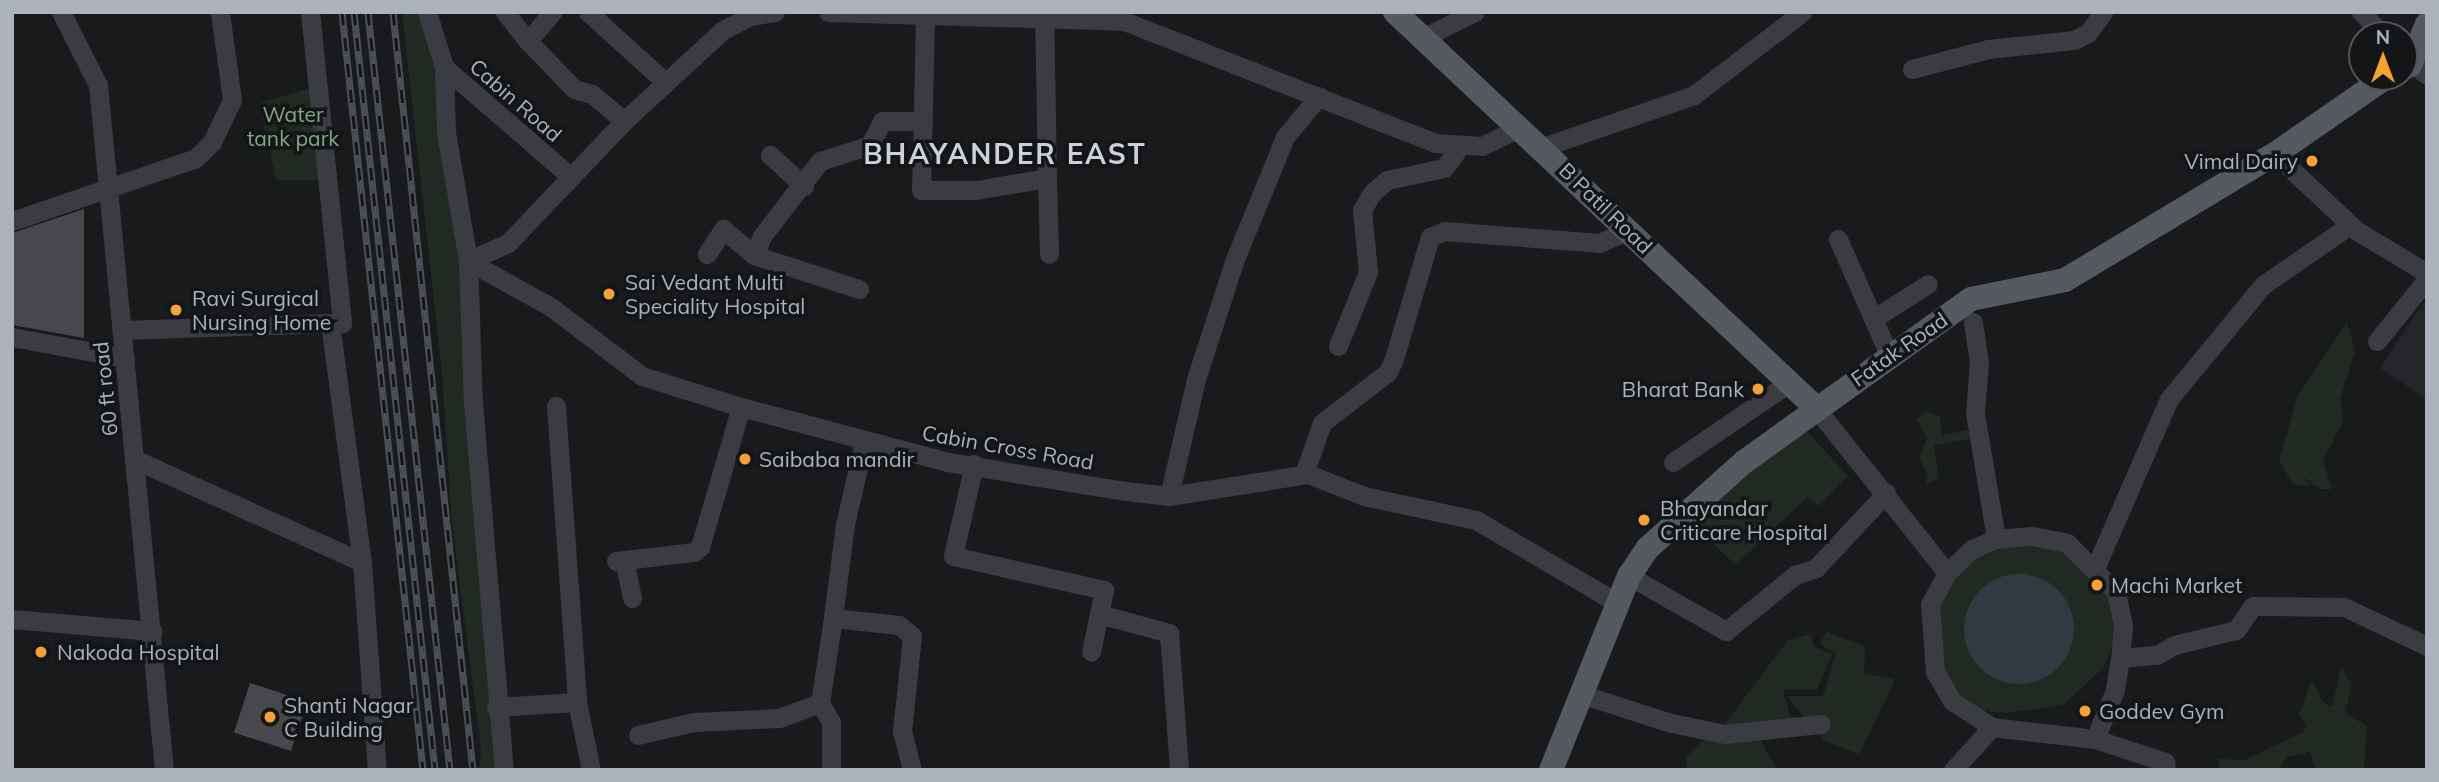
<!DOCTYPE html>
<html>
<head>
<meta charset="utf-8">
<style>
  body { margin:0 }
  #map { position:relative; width:2439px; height:782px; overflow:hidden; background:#191a1c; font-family:Mulish,sans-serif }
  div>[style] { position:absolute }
  .built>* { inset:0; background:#252629 }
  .green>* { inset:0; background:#212a22 }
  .water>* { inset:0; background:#2f3b40 }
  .round { border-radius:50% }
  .building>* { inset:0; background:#46484c; transform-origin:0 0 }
  .minor>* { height:19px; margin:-9.5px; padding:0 9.5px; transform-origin:9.5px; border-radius:9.5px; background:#3a3c41 }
  .major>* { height:24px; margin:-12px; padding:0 12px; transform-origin:12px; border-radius:12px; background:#565960 }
  .rail>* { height:7px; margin-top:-3.5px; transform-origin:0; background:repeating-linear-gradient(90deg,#141517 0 13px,#4d5056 0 26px); box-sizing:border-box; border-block:2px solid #4d5056 }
  .dots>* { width:19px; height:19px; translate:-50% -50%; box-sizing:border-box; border:4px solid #141517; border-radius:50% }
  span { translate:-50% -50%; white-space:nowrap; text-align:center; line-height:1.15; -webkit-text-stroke:7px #141517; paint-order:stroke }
  .street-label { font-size:21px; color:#acb2bb }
  .park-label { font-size:21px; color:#85a683 }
  .poi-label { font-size:21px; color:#acb2bb }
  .right { translate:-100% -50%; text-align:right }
  .left { translate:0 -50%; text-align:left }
  .district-label { font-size:28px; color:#cdd1d7; font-weight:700; letter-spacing:2px }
  .frame { position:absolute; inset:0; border:14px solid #acb2bb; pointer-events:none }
  .north { position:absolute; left:2348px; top:21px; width:70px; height:70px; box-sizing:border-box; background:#141517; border:2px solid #515459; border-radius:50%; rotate:0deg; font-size:19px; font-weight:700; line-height:28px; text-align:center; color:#acb2bb }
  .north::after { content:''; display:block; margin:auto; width:24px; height:32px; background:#f4a13a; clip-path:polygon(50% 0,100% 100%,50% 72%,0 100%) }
</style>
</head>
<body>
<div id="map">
  <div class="built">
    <i style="clip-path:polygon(2427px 298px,2427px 399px,2380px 368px)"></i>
  </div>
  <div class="green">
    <i style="clip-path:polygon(402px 12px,428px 12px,458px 237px,482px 586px,503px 770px,479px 770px,481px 750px,452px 523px,442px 374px)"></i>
    <i style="clip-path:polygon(318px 86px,328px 180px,276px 180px,259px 103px)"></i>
    <i style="clip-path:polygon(2347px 322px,2355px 352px,2340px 399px,2343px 421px,2323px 461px,2332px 489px,2320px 489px,2300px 475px,2311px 486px,2293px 484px,2279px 461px,2298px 395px)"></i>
    <i style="clip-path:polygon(1926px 411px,1940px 417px,1942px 435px,1969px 430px,1971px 439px,1934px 445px,1939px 478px,1926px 484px,1928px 475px,1919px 458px,1927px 439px,1917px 420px)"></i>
    <i style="clip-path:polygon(1803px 427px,1848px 476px,1819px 506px,1807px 497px,1736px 565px,1692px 524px)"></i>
    <i style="clip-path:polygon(1999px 543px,2057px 545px,2102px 581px,2114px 608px,2116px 637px,2103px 668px,2063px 705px,2007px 713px,1976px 710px,1953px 689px,1937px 662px,1937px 601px,1972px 555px)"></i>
    <i style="clip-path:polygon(1826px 632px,1865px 646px,1864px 673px,1895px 680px,1859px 754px,1824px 741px,1787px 696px,1823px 696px,1836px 653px,1820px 644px)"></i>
    <i style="clip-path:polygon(1811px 634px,1813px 646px,1832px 654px,1817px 690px,1783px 690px,1790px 716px,1800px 719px,1721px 729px,1788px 640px)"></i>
    <i style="clip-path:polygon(2341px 668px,2352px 684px,2345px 713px,2367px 726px,2364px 770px,2316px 770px,2310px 752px,2287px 757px,2279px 770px,2220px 770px,2218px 759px,2245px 760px,2303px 732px,2306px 725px,2299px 715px,2312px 679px,2322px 701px,2332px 707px)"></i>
    <i style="clip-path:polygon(1759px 737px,1777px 770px,1687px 770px,1686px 757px,1705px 738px)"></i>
  </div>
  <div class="water">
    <i class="round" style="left:1964px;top:574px;width:110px;height:110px"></i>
  </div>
  <div class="building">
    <i style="clip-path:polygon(84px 209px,84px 338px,12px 325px,12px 233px)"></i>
    <i style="left:250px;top:683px;width:60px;height:52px;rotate:18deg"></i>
  </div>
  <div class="minor">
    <i style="left:61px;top:12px;width:82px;rotate:63.1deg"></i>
    <i style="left:98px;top:85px;width:688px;rotate:84.5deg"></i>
    <i style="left:310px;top:12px;width:313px;rotate:84.1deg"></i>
    <i style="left:427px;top:12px;width:58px;rotate:72.8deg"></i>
    <i style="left:444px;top:67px;width:168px;rotate:40.9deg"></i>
    <i style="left:505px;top:12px;width:37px;rotate:52deg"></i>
    <i style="left:528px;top:41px;width:38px;rotate:-50deg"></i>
    <i style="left:588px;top:12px;width:103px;rotate:42.2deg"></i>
    <i style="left:828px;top:12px;width:296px;rotate:1.7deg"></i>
    <i style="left:1124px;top:21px;width:334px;rotate:21.4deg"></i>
    <i style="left:1435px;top:143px;width:47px;rotate:3.7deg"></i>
    <i style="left:1482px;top:146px;width:43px;rotate:-26deg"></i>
    <i style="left:2361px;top:12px;width:32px;rotate:46deg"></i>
    <i style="left:925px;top:19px;width:171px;rotate:91.3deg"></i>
    <i style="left:921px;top:190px;width:55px"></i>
    <i style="left:976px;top:190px;width:72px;rotate:-9.6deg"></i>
    <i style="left:1047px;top:178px;width:166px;rotate:-91deg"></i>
    <i style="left:1422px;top:38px;width:59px;rotate:-26.1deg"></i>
    <i style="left:528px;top:41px;width:66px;rotate:46.2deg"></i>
    <i style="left:574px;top:89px;width:19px;rotate:16deg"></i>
    <i style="left:592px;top:94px;width:42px;rotate:40.2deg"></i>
    <i style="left:2404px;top:58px;width:29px;rotate:36deg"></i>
    <i style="left:444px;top:67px;width:65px;rotate:88.2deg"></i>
    <i style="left:446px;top:132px;width:131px;rotate:80.3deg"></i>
    <i style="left:468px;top:261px;width:141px;rotate:88deg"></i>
    <i style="left:473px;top:402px;width:369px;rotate:85.2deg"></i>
    <i style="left:1912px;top:69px;width:79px;rotate:-14.7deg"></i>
    <i style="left:1988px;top:49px;width:86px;rotate:-6deg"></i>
    <i style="left:2074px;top:40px;width:16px;rotate:-27deg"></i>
    <i style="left:2088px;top:33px;width:26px;rotate:-54deg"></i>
    <i style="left:1543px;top:147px;width:160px;rotate:-19deg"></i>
    <i style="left:1694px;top:95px;width:136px;rotate:-37.5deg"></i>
    <i style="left:2275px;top:154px;width:112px;rotate:43.2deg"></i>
    <i style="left:2357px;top:231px;width:82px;rotate:31deg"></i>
    <i style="left:770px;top:155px;width:46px;rotate:42.4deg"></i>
    <i style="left:1047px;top:178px;width:76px;rotate:88.5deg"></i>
    <i style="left:12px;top:221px;width:194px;rotate:-18.9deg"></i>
    <i style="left:196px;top:158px;width:23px;rotate:-45deg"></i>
    <i style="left:212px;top:142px;width:47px;rotate:-64.5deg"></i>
    <i style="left:232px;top:100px;width:89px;rotate:-97.8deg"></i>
    <i style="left:1838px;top:239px;width:129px;rotate:66.2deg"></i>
    <i style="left:707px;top:254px;width:30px;rotate:-57deg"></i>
    <i style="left:723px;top:229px;width:40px;rotate:40deg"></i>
    <i style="left:468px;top:261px;width:95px;rotate:29deg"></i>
    <i style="left:551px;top:307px;width:114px;rotate:37.2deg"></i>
    <i style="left:642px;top:376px;width:104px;rotate:17.4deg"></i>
    <i style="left:741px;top:407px;width:214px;rotate:14.9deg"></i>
    <i style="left:948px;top:462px;width:180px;rotate:9.3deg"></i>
    <i style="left:1126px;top:491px;width:43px;rotate:6.6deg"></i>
    <i style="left:1169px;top:496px;width:141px;rotate:-9deg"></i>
    <i style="left:1308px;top:474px;width:60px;rotate:21.4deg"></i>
    <i style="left:1364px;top:496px;width:115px;rotate:12.1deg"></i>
    <i style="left:1476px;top:520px;width:162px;rotate:30.4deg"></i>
    <i style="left:468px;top:261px;width:44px;rotate:-24.2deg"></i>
    <i style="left:508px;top:243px;width:168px;rotate:-46.4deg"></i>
    <i style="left:624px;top:121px;width:134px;rotate:-42.6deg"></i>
    <i style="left:723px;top:30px;width:30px;rotate:-27deg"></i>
    <i style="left:750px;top:16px;width:25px;rotate:-9deg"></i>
    <i style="left:859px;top:289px;width:110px;rotate:-162.1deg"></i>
    <i style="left:754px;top:255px;width:21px;rotate:-67deg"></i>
    <i style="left:762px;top:236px;width:95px;rotate:-52.3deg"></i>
    <i style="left:820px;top:161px;width:52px;rotate:-17.7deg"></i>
    <i style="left:870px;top:145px;width:27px;rotate:-63deg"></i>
    <i style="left:882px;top:121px;width:41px"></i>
    <i style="left:1873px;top:319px;width:65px;rotate:-32.5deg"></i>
    <i style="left:1973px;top:322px;width:41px;rotate:81.7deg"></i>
    <i style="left:1979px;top:363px;width:50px;rotate:94.6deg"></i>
    <i style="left:1975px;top:413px;width:128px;rotate:80.5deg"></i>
    <i style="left:122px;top:330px;width:208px;rotate:-1.9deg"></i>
    <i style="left:330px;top:323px;width:241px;rotate:82.4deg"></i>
    <i style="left:362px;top:562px;width:209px;rotate:85.9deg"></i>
    <i style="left:12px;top:337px;width:115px;rotate:10.5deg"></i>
    <i style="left:2377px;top:341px;width:80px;rotate:-51.1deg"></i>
    <i style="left:1338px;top:346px;width:80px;rotate:-67.9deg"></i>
    <i style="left:1368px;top:272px;width:62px;rotate:-95.5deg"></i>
    <i style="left:1362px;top:210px;width:20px;rotate:-60deg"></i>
    <i style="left:1372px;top:193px;width:20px;rotate:-41deg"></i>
    <i style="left:1387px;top:180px;width:58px;rotate:-11.9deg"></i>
    <i style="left:1444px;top:168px;width:26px;rotate:-53deg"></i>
    <i style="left:556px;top:406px;width:297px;rotate:85.9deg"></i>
    <i style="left:1815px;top:407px;width:212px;rotate:51.5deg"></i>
    <i style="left:864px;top:442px;width:84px;rotate:103deg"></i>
    <i style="left:845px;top:524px;width:95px;rotate:97.3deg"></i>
    <i style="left:833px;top:618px;width:66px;rotate:6.1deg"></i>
    <i style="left:899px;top:625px;width:17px;rotate:40deg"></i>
    <i style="left:912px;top:636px;width:96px;rotate:96deg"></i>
    <i style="left:902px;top:731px;width:40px;rotate:75.6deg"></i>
    <i style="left:136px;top:460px;width:248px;rotate:24.3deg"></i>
    <i style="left:1673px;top:462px;width:140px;rotate:-34.3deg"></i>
    <i style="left:974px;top:464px;width:94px;rotate:102.9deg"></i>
    <i style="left:953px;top:556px;width:155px;rotate:12.7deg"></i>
    <i style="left:1104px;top:590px;width:63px;rotate:101.8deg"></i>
    <i style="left:1304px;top:474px;width:54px;rotate:-70.6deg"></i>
    <i style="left:1322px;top:423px;width:83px;rotate:-37.7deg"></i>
    <i style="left:1388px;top:372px;width:14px;rotate:-65deg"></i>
    <i style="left:1394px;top:359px;width:127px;rotate:-73.6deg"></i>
    <i style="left:1430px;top:237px;width:15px;rotate:-23deg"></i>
    <i style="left:1444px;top:231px;width:155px;rotate:4.4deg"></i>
    <i style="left:1599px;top:243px;width:33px;rotate:-23deg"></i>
    <i style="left:1169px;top:496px;width:120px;rotate:-77deg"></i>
    <i style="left:1196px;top:379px;width:126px;rotate:-72deg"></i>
    <i style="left:1235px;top:259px;width:132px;rotate:-67.7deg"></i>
    <i style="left:1285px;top:137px;width:53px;rotate:-50.3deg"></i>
    <i style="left:2032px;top:536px;width:36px;rotate:11deg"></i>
    <i style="left:2067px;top:543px;width:69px;rotate:45deg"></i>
    <i style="left:2116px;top:592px;width:35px;rotate:78deg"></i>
    <i style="left:2123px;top:626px;width:32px;rotate:95deg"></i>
    <i style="left:2120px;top:658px;width:32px;rotate:99deg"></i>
    <i style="left:2115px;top:690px;width:53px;rotate:112.2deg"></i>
    <i style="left:2095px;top:739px;width:104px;rotate:-173.4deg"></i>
    <i style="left:1992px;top:727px;width:48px;rotate:-147deg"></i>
    <i style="left:1952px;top:701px;width:34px;rotate:-120deg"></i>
    <i style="left:1935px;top:672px;width:68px;rotate:-94.2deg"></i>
    <i style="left:1930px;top:604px;width:35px;rotate:-61deg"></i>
    <i style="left:1947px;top:573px;width:35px;rotate:-44deg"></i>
    <i style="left:1972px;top:549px;width:26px;rotate:-23deg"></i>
    <i style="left:1996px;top:539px;width:36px;rotate:-5deg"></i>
    <i style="left:624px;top:560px;width:39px;rotate:78deg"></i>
    <i style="left:616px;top:561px;width:79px;rotate:-6.6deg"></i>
    <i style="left:694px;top:552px;width:8px;rotate:-40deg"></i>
    <i style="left:700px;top:547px;width:146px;rotate:-73.7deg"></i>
    <i style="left:2096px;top:566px;width:182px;rotate:-66.4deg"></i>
    <i style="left:2169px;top:399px;width:148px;rotate:-50.5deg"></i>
    <i style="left:2263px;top:285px;width:106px;rotate:-34.6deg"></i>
    <i style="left:1629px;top:576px;width:112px;rotate:29.6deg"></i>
    <i style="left:1726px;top:631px;width:89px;rotate:-39.1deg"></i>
    <i style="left:1795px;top:575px;width:22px;rotate:-18deg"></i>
    <i style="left:1816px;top:568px;width:103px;rotate:-47deg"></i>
    <i style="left:1099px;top:614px;width:73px;rotate:15.2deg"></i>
    <i style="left:1169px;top:633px;width:137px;rotate:85.8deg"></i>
    <i style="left:12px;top:619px;width:141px;rotate:4.9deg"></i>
    <i style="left:2120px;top:658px;width:37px;rotate:-5deg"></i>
    <i style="left:2157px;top:655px;width:20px;rotate:-30deg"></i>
    <i style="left:2174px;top:645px;width:64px;rotate:-13.6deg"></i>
    <i style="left:2236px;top:630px;width:29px;rotate:-55deg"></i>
    <i style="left:2253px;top:606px;width:91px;rotate:0.6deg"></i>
    <i style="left:2344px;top:607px;width:92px;rotate:25.2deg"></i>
    <i style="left:1581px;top:694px;width:95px;rotate:17.9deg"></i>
    <i style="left:1671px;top:723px;width:55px;rotate:11.5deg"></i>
    <i style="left:1725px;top:734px;width:96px;rotate:-6deg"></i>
    <i style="left:820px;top:703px;width:22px;rotate:60deg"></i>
    <i style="left:831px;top:722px;width:48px;rotate:90deg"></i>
    <i style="left:496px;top:707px;width:81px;rotate:-3.5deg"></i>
    <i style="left:577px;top:702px;width:69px;rotate:78.4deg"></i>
    <i style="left:638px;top:735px;width:57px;rotate:-13.1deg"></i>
    <i style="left:694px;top:722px;width:85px;rotate:-2.7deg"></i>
    <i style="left:779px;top:718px;width:44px;rotate:-20.1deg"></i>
    <i style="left:820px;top:703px;width:86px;rotate:-81.3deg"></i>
    <i style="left:2095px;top:739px;width:74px;rotate:18.2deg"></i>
    <i style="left:2165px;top:762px;width:8px;rotate:83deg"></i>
    <i style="left:1953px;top:770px;width:58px;rotate:-47.8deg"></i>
  </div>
  <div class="major">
    <i style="left:1395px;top:12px;width:577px;rotate:43.24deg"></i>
    <i style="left:2404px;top:68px;width:7px;rotate:-27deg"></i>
    <i style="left:2410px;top:65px;width:44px;rotate:-67.5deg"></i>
    <i style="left:1551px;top:770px;width:209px;rotate:-68.1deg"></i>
    <i style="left:1629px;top:576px;width:34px;rotate:-56deg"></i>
    <i style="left:1648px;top:548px;width:129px;rotate:-41.9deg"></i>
    <i style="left:1744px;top:462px;width:279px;rotate:-35.7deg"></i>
    <i style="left:1971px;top:299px;width:96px;rotate:-11.4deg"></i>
    <i style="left:2065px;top:280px;width:245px;rotate:-31deg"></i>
    <i style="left:2275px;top:154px;width:135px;rotate:-34.7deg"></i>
  </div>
  <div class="rail">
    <i style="left:342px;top:12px;width:762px;rotate:83.9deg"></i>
    <i style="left:354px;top:12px;width:762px;rotate:83.9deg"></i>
    <i style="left:368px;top:12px;width:762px;rotate:83.83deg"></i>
    <i style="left:393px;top:12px;width:762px;rotate:83.98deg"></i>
  </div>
  <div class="dots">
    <i style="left:2312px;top:161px;background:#f4a13a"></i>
    <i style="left:609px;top:294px;background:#f4a13a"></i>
    <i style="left:176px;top:310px;background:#f4a13a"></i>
    <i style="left:1758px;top:389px;background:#f4a13a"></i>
    <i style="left:745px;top:459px;background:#f4a13a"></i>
    <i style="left:1644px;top:520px;background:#f4a13a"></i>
    <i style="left:2097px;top:585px;background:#f4a13a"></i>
    <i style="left:41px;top:652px;background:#f4a13a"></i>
    <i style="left:2085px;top:711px;background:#f4a13a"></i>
    <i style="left:270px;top:717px;background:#f4a13a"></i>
  </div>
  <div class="street-label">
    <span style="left:516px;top:100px;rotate:41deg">Cabin Road</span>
    <span style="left:1606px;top:208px;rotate:44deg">B Patil Road</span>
    <span style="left:1899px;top:349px;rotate:-35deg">Fatak Road</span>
    <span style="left:105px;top:389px;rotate:-96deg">60 ft road</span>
    <span style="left:1008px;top:447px;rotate:10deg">Cabin Cross Road</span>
  </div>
  <div class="park-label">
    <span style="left:293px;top:126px">Water<br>tank park</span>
  </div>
  <div class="poi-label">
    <span class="right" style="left:2298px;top:161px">Vimal Dairy</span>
    <span class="left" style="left:625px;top:294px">Sai Vedant Multi<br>Speciality Hospital</span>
    <span class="left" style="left:192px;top:310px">Ravi Surgical<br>Nursing Home</span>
    <span class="right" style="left:1744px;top:389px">Bharat Bank</span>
    <span class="left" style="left:759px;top:459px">Saibaba mandir</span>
    <span class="left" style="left:1660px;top:520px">Bhayandar<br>Criticare Hospital</span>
    <span class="left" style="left:2111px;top:585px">Machi Market</span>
    <span class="left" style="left:57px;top:652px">Nakoda Hospital</span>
    <span class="left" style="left:284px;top:717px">Shanti Nagar<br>C Building</span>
    <span class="left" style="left:2099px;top:711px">Goddev Gym</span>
  </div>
  <div class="district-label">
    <span style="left:1005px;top:154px">BHAYANDER EAST</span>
  </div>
  <div class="frame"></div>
  <div class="north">N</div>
</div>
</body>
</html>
